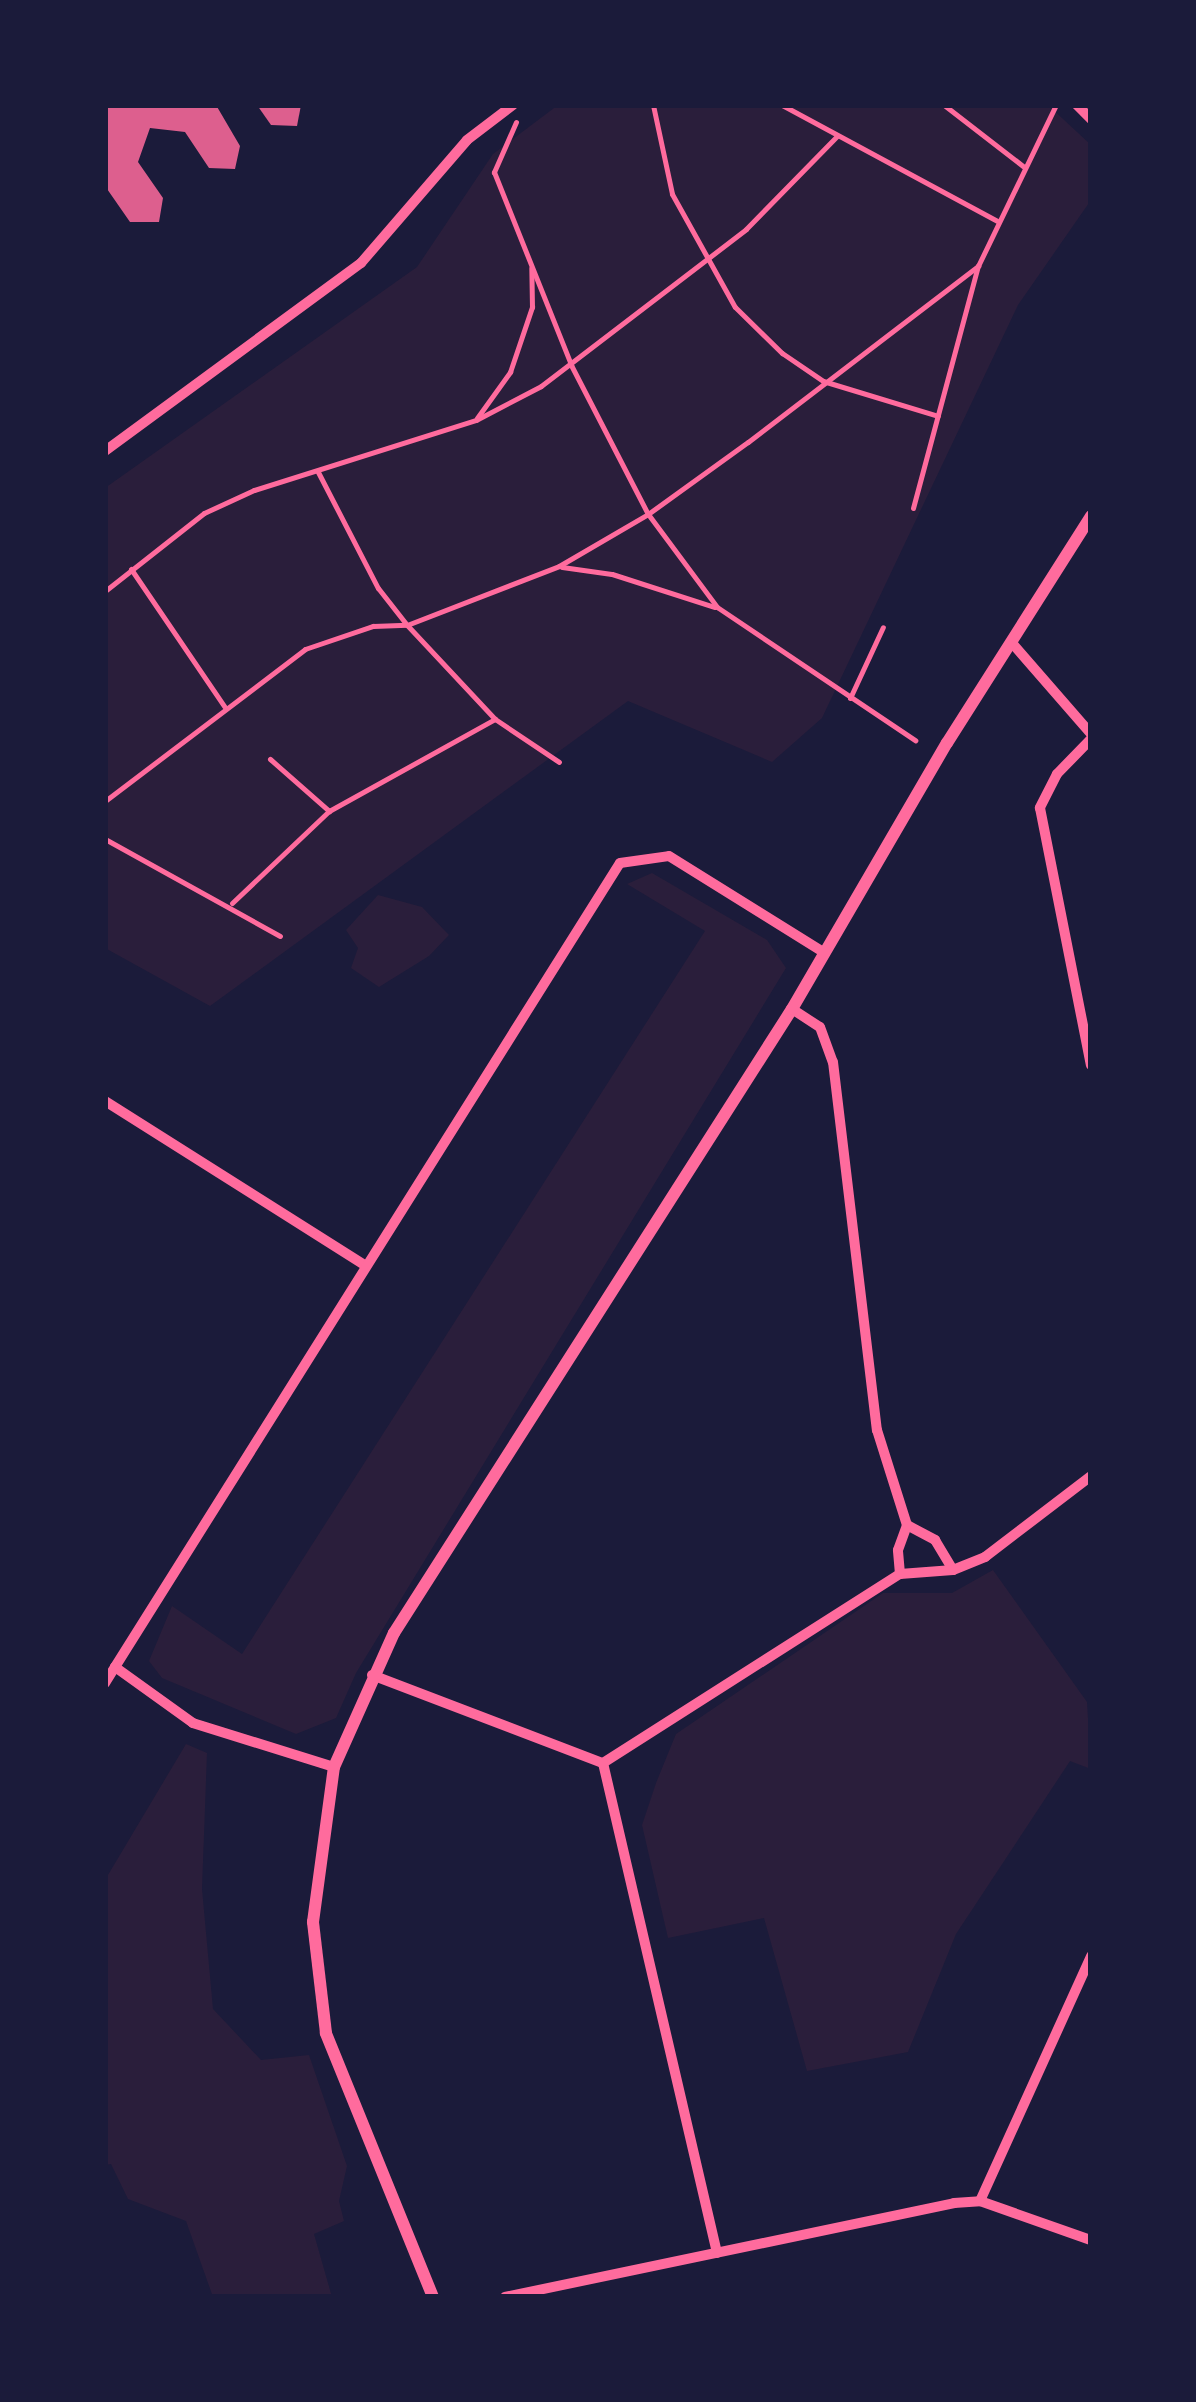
<!DOCTYPE html>
<html>
<head>
<meta charset="utf-8">
<style>
  body { margin:0 }
  #map { position:relative; width:1196px; height:2402px; overflow:hidden; background:#1b1b3a; font-family:Karla,sans-serif }
  div>[style] { position:absolute }
  .green>* { inset:0; background:#2a1e3b }
  .building>* { inset:0; background:#dd5f8e }
  .service>* { height:5px; margin:-2.5px; padding:0 2.5px; transform-origin:2.5px; border-radius:2.5px; background:#ff6b9d }
  .minor>* { height:10px; margin:-5px; padding:0 5px; transform-origin:5px; border-radius:5px; background:#ff6b9d }
  .tertiary>* { height:12px; margin:-6px; padding:0 6px; transform-origin:6px; border-radius:6px; background:#ff6b9d }
  span { translate:-50% -50%; white-space:nowrap; text-align:center; line-height:1.15; -webkit-text-stroke:8px #1b1b3a; paint-order:stroke }
  .frame { position:absolute; inset:0; border:108px solid #1b1b3a; pointer-events:none }
</style>
</head>
<body>
<div id="map">
  <div class="green">
    <i style="clip-path:polygon(558px 105px,1048px 105px,1091px 145px,1091px 200px,1018px 305px,822px 718px,772px 762px,628px 701px,210px 1006px,105px 948px,105px 488px,417px 267px,493px 154px)"></i>
    <i style="clip-path:polygon(652px 873px,767px 940px,786px 968px,356px 1673px,336px 1718px,296px 1734px,162px 1678px,149px 1661px,172px 1606px,242px 1654px,705px 931px,627px 884px)"></i>
    <i style="clip-path:polygon(378px 895px,422px 907px,449px 935px,429px 956px,379px 987px,351px 968px,358px 948px,346px 930px)"></i>
    <i style="clip-path:polygon(993px 1570px,1087px 1702px,1091px 1769px,1070px 1761px,956px 1934px,908px 2052px,807px 2071px,764px 1918px,668px 1938px,642px 1825px,656px 1783px,676px 1734px,883px 1593px,952px 1593px)"></i>
    <i style="clip-path:polygon(186px 1744px,207px 1753px,202px 1889px,213px 2009px,261px 2060px,309px 2055px,347px 2166px,339px 2201px,344px 2221px,314px 2234px,332px 2297px,213px 2297px,186px 2221px,128px 2199px,111px 2164px,105px 2165px,105px 1880px)"></i>
  </div>
  <div class="building">
    <i style="clip-path:polygon(105px 105px,216px 105px,240px 146px,235px 169px,209px 168px,185px 132px,150px 128px,138px 162px,163px 198px,159px 222px,130px 222px,105px 186px)"></i>
    <i style="clip-path:polygon(257px 105px,301px 105px,297px 126px,271px 125px)"></i>
  </div>
  <div class="service">
    <i style="left:653px;top:105px;width:91px;rotate:77.9deg"></i>
    <i style="left:672px;top:194px;width:129px;rotate:60.9deg"></i>
    <i style="left:735px;top:307px;width:66px;rotate:44.4deg"></i>
    <i style="left:782px;top:353px;width:50px;rotate:34.3deg"></i>
    <i style="left:823px;top:381px;width:120px;rotate:16.9deg"></i>
    <i style="left:782px;top:105px;width:244px;rotate:28.3deg"></i>
    <i style="left:944px;top:105px;width:100px;rotate:37.7deg"></i>
    <i style="left:516px;top:122px;width:55px;rotate:113.7deg"></i>
    <i style="left:494px;top:172px;width:208px;rotate:68.2deg"></i>
    <i style="left:571px;top:365px;width:168px;rotate:62.7deg"></i>
    <i style="left:648px;top:514px;width:116px;rotate:53.4deg"></i>
    <i style="left:717px;top:607px;width:239px;rotate:33.9deg"></i>
    <i style="left:477px;top:418px;width:57px;rotate:-54.3deg"></i>
    <i style="left:510px;top:372px;width:69px;rotate:-71.3deg"></i>
    <i style="left:532px;top:307px;width:39px;rotate:-91deg"></i>
    <i style="left:318px;top:472px;width:131px;rotate:62.7deg"></i>
    <i style="left:378px;top:588px;width:47px;rotate:51.9deg"></i>
    <i style="left:407px;top:625px;width:129px;rotate:46.9deg"></i>
    <i style="left:495px;top:719px;width:77px;rotate:33.9deg"></i>
    <i style="left:913px;top:508px;width:251px;rotate:-75deg"></i>
    <i style="left:562px;top:567px;width:50px;rotate:8deg"></i>
    <i style="left:612px;top:574px;width:108px;rotate:17.8deg"></i>
    <i style="left:131px;top:569px;width:166px;rotate:55.8deg"></i>
    <i style="left:105px;top:591px;width:126px;rotate:-38.2deg"></i>
    <i style="left:204px;top:513px;width:55px;rotate:-24.7deg"></i>
    <i style="left:254px;top:490px;width:233px;rotate:-17.5deg"></i>
    <i style="left:476px;top:420px;width:73px;rotate:-27.6deg"></i>
    <i style="left:541px;top:386px;width:258px;rotate:-37.4deg"></i>
    <i style="left:746px;top:229px;width:129px;rotate:-45.6deg"></i>
    <i style="left:850px;top:698px;width:78px;rotate:-65.1deg"></i>
    <i style="left:270px;top:759px;width:79px;rotate:41.4deg"></i>
    <i style="left:105px;top:801px;width:251px;rotate:-37.2deg"></i>
    <i style="left:305px;top:649px;width:72px;rotate:-18.7deg"></i>
    <i style="left:373px;top:626px;width:34px;rotate:-2deg"></i>
    <i style="left:407px;top:625px;width:163px;rotate:-21.2deg"></i>
    <i style="left:559px;top:566px;width:103px;rotate:-30.3deg"></i>
    <i style="left:648px;top:514px;width:123px;rotate:-35.8deg"></i>
    <i style="left:748px;top:442px;width:290px;rotate:-37.4deg"></i>
    <i style="left:978px;top:266px;width:179px;rotate:-64.2deg"></i>
    <i style="left:105px;top:839px;width:200px;rotate:29deg"></i>
    <i style="left:232px;top:903px;width:134px;rotate:-43.5deg"></i>
    <i style="left:329px;top:811px;width:190px;rotate:-29deg"></i>
  </div>
  <div class="minor">
    <i style="left:1077px;top:105px;width:20px;rotate:45deg"></i>
    <i style="left:105px;top:451px;width:318px;rotate:-36.3deg"></i>
    <i style="left:361px;top:263px;width:162px;rotate:-49.2deg"></i>
    <i style="left:467px;top:140px;width:58px;rotate:-37.3deg"></i>
    <i style="left:1012px;top:643px;width:121px;rotate:49deg"></i>
    <i style="left:1091px;top:739px;width:49px;rotate:134.2deg"></i>
    <i style="left:1057px;top:774px;width:38px;rotate:117deg"></i>
    <i style="left:1040px;top:808px;width:262px;rotate:78.8deg"></i>
    <i style="left:792px;top:1009px;width:33px;rotate:33deg"></i>
    <i style="left:820px;top:1027px;width:37px;rotate:70deg"></i>
    <i style="left:833px;top:1062px;width:371px;rotate:83.2deg"></i>
    <i style="left:877px;top:1430px;width:100px;rotate:72.5deg"></i>
    <i style="left:907px;top:1525px;width:32px;rotate:28deg"></i>
    <i style="left:935px;top:1540px;width:35px;rotate:59deg"></i>
    <i style="left:105px;top:1101px;width:307px;rotate:32.3deg"></i>
    <i style="left:900px;top:1574px;width:24px;rotate:-95deg"></i>
    <i style="left:898px;top:1550px;width:27px;rotate:-70deg"></i>
    <i style="left:372px;top:1675px;width:247px;rotate:20.9deg"></i>
    <i style="left:105px;top:1683px;width:19px;rotate:-58deg"></i>
    <i style="left:603px;top:1763px;width:352px;rotate:-32.5deg"></i>
    <i style="left:900px;top:1574px;width:53px;rotate:-4.3deg"></i>
    <i style="left:953px;top:1570px;width:35px;rotate:-22deg"></i>
    <i style="left:985px;top:1557px;width:133px;rotate:-37.4deg"></i>
    <i style="left:603px;top:1763px;width:503px;rotate:76.9deg"></i>
    <i style="left:334px;top:1767px;width:148px;rotate:-162.7deg"></i>
    <i style="left:193px;top:1723px;width:96px;rotate:-144.3deg"></i>
    <i style="left:115px;top:1667px;width:949px;rotate:-57.87deg"></i>
    <i style="left:620px;top:863px;width:49px;rotate:-8.1deg"></i>
    <i style="left:669px;top:856px;width:184px;rotate:31.9deg"></i>
    <i style="left:980px;top:2201px;width:269px;rotate:-65.6deg"></i>
    <i style="left:505px;top:2297px;width:459px;rotate:-11.8deg"></i>
    <i style="left:954px;top:2203px;width:26px;rotate:-4deg"></i>
    <i style="left:980px;top:2201px;width:118px;rotate:19.4deg"></i>
  </div>
  <div class="tertiary">
    <i style="left:433px;top:2297px;width:285px;rotate:-112.1deg"></i>
    <i style="left:326px;top:2033px;width:112px;rotate:-96.7deg"></i>
    <i style="left:313px;top:1922px;width:156px;rotate:-82.3deg"></i>
    <i style="left:334px;top:1767px;width:147px;rotate:-65.9deg"></i>
    <i style="left:394px;top:1633px;width:740px;rotate:-57.47deg"></i>
    <i style="left:792px;top:1009px;width:308px;rotate:-59.8deg"></i>
    <i style="left:947px;top:743px;width:269px;rotate:-57.6deg"></i>
  </div>
  <div class="frame"></div>
</div>
</body>
</html>
